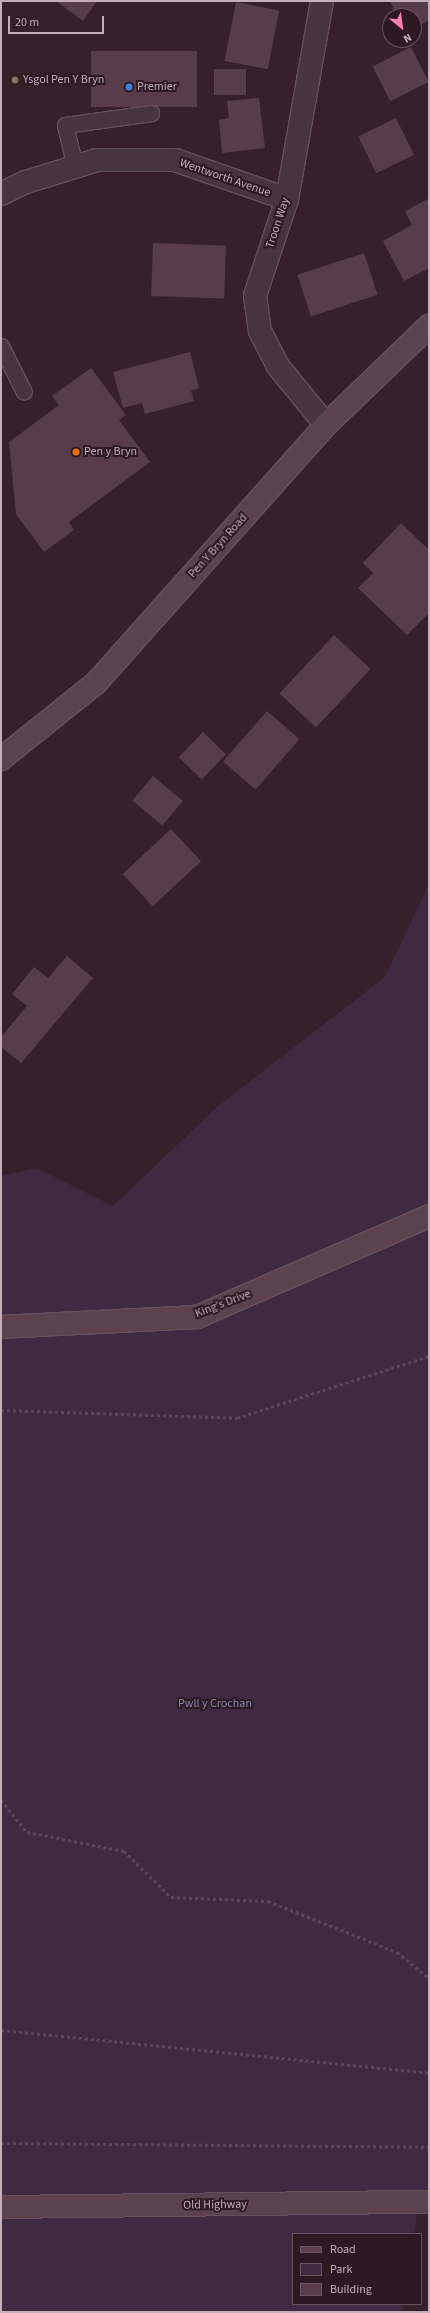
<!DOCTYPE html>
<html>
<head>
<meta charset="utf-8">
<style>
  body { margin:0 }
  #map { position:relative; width:430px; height:2313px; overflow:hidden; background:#38202b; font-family:"Source Sans 3",sans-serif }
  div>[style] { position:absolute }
  .green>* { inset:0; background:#3f2a42 }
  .building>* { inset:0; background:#583c4a; transform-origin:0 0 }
  .path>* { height:2.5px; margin-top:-1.25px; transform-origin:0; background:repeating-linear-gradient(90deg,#5d465a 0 3px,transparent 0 6px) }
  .roads { filter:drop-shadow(1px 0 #66515b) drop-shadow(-1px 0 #66515b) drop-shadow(0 1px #66515b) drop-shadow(0 -1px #66515b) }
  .lane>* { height:15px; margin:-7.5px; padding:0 7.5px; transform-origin:7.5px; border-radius:7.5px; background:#48343d }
  .street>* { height:22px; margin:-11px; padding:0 11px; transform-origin:11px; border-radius:11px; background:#48343d }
  .secondary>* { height:22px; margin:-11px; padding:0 11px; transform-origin:11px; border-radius:11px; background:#5b424d }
  .dots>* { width:11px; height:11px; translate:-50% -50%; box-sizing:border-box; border:2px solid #2d1922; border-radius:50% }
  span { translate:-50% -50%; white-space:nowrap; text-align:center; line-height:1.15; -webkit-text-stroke:4px #2d1922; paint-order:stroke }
  .poi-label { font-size:12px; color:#c5aeb8 }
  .left { translate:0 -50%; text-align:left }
  .street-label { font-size:12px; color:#c5aeb8 }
  .park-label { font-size:12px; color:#8b85aa }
  .frame { position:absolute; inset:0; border:2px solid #c5aeb8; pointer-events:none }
  .legend { position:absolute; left:292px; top:2233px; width:130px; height:72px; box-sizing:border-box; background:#2d1922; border:1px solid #6a555e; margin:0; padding:5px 7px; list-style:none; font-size:12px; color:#c5aeb8 }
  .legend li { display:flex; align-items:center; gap:8px; height:20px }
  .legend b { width:20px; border:1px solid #6a555e }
  .north { position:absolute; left:382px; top:8px; width:40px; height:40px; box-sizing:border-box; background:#2d1922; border:1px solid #6a555e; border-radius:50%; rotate:151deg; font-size:11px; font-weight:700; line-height:16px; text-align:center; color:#c5aeb8 }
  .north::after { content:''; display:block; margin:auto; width:14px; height:18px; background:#f781b5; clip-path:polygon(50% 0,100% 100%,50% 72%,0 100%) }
  .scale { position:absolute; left:8px; top:16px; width:96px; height:18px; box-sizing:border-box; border:2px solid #c5aeb8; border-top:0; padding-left:5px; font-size:12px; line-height:14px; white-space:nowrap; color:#c5aeb8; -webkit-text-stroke:3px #2d1922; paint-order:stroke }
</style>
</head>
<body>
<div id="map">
  <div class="green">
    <i style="clip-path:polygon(429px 884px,429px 2202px,419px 2202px,414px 2234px,293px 2234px,293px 2304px,403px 2304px,402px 2312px,1px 2312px,1px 1176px,37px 1168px,113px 1206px,217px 1107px,385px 977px)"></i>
  </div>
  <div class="building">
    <i style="clip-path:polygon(56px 1px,97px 1px,83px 21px)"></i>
    <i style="clip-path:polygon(390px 1px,429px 1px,429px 20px,414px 28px,414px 16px,397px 16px)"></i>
    <i style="left:236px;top:2px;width:44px;height:60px;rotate:11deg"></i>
    <i style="left:411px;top:47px;width:39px;height:43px;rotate:63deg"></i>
    <i style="left:91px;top:51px;width:106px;height:56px"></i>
    <i style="left:214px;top:69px;width:32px;height:26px"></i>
    <i style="clip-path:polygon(259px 98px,265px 148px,222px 153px,219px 120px,229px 118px,227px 101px)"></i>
    <i style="left:396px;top:118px;width:41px;height:42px;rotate:64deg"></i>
    <i style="clip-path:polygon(428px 199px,429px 268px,404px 281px,383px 241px,412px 225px,405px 211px)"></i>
    <i style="left:153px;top:243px;width:73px;height:53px;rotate:2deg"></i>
    <i style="left:364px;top:253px;width:44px;height:70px;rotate:72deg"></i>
    <i style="clip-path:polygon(190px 352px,199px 388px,191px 391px,194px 401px,145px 414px,142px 403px,123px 408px,113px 372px)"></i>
    <i style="clip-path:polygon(91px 368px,126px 415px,119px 420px,150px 462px,69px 522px,74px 530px,44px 552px,16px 514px,9px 442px,59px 405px,52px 396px)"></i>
    <i style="clip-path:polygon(401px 523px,429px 550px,429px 613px,407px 635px,358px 588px,373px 573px,363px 563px)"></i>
    <i style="left:334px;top:635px;width:50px;height:80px;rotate:43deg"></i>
    <i style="left:267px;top:711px;width:43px;height:67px;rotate:41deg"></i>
    <i style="left:203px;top:732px;width:32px;height:35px;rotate:44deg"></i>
    <i style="left:153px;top:776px;width:39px;height:32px;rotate:40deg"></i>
    <i style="left:171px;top:829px;width:44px;height:66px;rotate:47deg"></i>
    <i style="clip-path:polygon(67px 956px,93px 978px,21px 1063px,1px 1047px,1px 1037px,27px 1006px,12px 994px,34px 967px,48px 978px)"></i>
  </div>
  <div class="path">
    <i style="left:1px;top:1410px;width:236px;rotate:1.9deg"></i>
    <i style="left:237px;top:1418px;width:202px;rotate:-17.9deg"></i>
    <i style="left:1px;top:1800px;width:41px;rotate:50.9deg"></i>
    <i style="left:27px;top:1832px;width:99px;rotate:11.1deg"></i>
    <i style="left:124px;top:1851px;width:66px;rotate:44.4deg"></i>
    <i style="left:171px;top:1897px;width:97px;rotate:2.4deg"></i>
    <i style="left:268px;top:1901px;width:139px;rotate:21.6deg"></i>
    <i style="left:397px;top:1952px;width:41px;rotate:39.1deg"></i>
    <i style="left:1px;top:2030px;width:430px;rotate:5.7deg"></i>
    <i style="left:1px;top:2143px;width:428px;rotate:0.5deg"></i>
  </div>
  <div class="roads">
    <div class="lane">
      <i style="left:75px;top:167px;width:43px;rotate:-103.4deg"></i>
      <i style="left:65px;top:125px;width:87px;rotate:-7.9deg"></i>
      <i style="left:1px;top:346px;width:51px;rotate:63.4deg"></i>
    </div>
    <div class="street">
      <i style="left:322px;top:1px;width:201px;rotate:100deg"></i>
      <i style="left:287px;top:199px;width:102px;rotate:108.3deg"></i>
      <i style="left:255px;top:296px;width:35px;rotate:82deg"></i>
      <i style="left:260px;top:331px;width:38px;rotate:63deg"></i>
      <i style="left:277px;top:365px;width:77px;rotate:50.8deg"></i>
      <i style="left:1px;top:194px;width:28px;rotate:-26deg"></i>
      <i style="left:26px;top:182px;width:74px;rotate:-17.2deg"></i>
      <i style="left:97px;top:160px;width:78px"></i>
      <i style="left:175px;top:160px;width:119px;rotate:19.2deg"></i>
    </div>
    <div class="secondary">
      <i style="left:1px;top:759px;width:122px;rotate:-38.7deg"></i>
      <i style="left:96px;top:683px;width:346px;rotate:-48.3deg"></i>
      <i style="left:326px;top:425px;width:143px;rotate:-43.9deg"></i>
      <i style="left:1px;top:1327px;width:196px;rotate:-2.9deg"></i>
      <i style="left:197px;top:1317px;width:253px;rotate:-23.5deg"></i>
      <i style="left:1px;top:2207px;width:428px;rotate:-0.7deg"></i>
    </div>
  </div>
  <div class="dots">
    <i style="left:15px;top:80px;background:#8d6e63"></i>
    <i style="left:129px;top:87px;background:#3f7fe0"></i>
    <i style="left:76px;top:452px;background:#e8710a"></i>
  </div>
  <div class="poi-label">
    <span class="left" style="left:23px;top:80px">Ysgol Pen Y Bryn</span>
    <span class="left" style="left:137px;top:87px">Premier</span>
    <span class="left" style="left:84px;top:452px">Pen y Bryn</span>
  </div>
  <div class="street-label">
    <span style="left:225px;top:178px;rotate:19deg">Wentworth Avenue</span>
    <span style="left:278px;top:223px;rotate:-72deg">Troon Way</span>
    <span style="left:218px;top:546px;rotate:-48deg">Pen Y Bryn Road</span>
    <span style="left:223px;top:1304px;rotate:-21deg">King's Drive</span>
    <span style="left:215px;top:2205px;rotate:-1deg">Old Highway</span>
  </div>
  <div class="park-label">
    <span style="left:215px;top:1704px">Pwll y Crochan</span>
  </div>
  <div class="frame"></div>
  <ul class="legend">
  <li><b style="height:5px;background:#5b424d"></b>Road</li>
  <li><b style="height:11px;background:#3f2a42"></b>Park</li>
  <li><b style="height:11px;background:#583c4a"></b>Building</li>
  </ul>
  <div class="north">N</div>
  <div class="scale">20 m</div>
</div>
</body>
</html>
